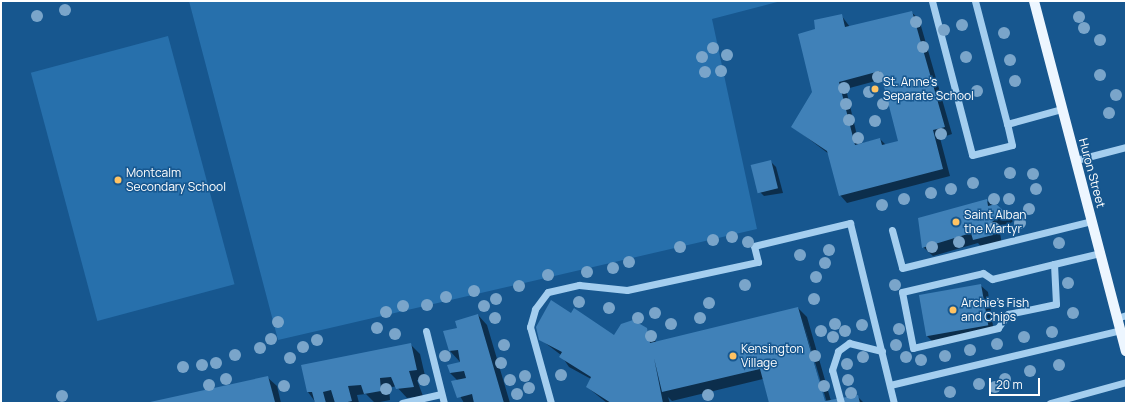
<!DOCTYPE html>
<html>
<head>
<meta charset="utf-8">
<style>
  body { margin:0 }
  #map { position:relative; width:1127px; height:404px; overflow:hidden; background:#17578f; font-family:Manrope,sans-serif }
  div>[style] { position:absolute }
  .green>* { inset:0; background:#2770ac; transform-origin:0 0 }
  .shadow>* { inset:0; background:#0007 }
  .building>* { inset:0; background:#4081b8; transform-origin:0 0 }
  .minor>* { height:7px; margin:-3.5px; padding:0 3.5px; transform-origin:3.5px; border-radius:3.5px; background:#a4ceef }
  .major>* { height:10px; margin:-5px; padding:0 5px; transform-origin:5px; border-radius:5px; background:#edf6ff }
  .trees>* { width:12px; height:12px; margin:-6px; border-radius:50%; background:#7aa5ca }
  .dots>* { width:11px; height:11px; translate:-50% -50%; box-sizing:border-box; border:2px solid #17578f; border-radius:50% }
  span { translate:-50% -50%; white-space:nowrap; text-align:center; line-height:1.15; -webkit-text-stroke:3px #17578f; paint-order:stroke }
  .poi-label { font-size:12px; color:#fff }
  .left { translate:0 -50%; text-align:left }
  .street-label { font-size:12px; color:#fff }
  .frame { position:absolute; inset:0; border:2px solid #fff; pointer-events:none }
  .scale { position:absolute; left:989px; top:378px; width:51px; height:18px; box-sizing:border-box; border:2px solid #fff; border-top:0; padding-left:5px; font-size:12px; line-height:14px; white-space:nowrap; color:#fff; -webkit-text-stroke:3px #17578f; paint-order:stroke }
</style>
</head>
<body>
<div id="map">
  <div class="green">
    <i style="clip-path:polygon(189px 1px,781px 1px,712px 19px,757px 229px,278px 340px)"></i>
    <i style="left:168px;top:36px;width:257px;height:142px;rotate:75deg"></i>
  </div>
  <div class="shadow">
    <i style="clip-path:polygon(evenodd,911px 12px,919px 19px,952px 134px,940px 138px,950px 176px,847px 203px,840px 195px,829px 154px,793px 127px,813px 92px,816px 30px,841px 15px,850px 27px,911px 12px,883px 79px,900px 142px,886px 145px,880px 139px,859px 144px,846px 89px,883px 79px)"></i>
    <i style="clip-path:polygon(771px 162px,776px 167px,783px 193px,764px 196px,759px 191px)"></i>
    <i style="clip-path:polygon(986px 200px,1013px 221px,1000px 233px,1002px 244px,983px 249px,978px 243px,933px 256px,923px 247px)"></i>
    <i style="clip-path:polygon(980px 285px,988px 292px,994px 333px,934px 343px,927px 336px)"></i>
    <i style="clip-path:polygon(798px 308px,807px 317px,831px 401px,858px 397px,864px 403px,827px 403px,802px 318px,825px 403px,770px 403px,763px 379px,672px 401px,668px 397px,670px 403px,607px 403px,587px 387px,591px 379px,569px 367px,561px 355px,540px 339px,571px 315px,614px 336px,646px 329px,657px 343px)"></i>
    <i style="clip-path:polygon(478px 315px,487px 325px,510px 403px,464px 403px,452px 382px,458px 381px,450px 373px,461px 363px,450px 351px,458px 329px)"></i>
    <i style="clip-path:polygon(411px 345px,420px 354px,426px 380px,417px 380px,423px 396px,407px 398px,396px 386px,389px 388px,390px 400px,375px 403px,366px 394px,357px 395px,359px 403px,316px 403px,308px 392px)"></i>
    <i style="clip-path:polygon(267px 377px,277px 386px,281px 403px,152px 403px)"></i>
  </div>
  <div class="building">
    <i style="clip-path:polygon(evenodd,912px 11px,945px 127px,933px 130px,943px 169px,839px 196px,827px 151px,791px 127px,812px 92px,798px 34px,815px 29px,814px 20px,842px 14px,845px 27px,912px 11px,880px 71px,898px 141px,882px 145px,880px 138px,855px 145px,839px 82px,880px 71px)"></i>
    <i style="left:771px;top:160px;width:29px;height:21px;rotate:76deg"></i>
    <i style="clip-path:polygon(987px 199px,988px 206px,996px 204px,1004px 211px,991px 223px,993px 235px,973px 240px,971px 233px,922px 248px,918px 218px)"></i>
    <i style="left:981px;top:284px;width:42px;height:63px;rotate:80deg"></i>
    <i style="clip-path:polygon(551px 300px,571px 313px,574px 308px,614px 335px,621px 324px,633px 320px,647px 328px,650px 343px,798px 307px,825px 401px,858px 395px,860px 403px,769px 403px,760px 369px,662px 392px,654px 358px,663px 403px,611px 403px,586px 387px,591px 377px,559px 357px,562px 352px,539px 340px,536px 327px)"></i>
    <i style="clip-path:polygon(478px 314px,504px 403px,474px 403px,472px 394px,457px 398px,451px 381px,466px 378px,464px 371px,450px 373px,447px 365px,460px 362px,458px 350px,449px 351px,443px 331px,457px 328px,455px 321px)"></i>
    <i style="clip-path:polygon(411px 343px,417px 370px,409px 371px,414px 387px,396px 389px,391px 377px,380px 378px,381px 391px,364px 394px,361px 385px,348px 386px,352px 401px,343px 403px,335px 403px,331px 390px,323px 392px,326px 403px,315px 403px,312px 392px,307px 392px,301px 365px)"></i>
    <i style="clip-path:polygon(268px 376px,275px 402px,150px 403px,150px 402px)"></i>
  </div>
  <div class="minor">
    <i style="left:932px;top:1px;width:159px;rotate:75.4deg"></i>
    <i style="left:972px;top:155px;width:41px;rotate:-14deg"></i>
    <i style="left:1012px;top:145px;width:22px;rotate:-103deg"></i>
    <i style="left:1007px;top:124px;width:57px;rotate:-15.3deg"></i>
    <i style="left:975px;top:1px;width:127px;rotate:75.4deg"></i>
    <i style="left:1076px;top:160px;width:52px;rotate:-14.6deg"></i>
    <i style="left:892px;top:230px;width:39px;rotate:75deg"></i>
    <i style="left:902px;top:268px;width:196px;rotate:-13.9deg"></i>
    <i style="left:1054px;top:264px;width:40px;rotate:87.1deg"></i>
    <i style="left:1056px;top:304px;width:49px;rotate:168.2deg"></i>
    <i style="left:1008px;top:314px;width:17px;rotate:126deg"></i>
    <i style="left:998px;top:328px;width:87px;rotate:166.8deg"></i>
    <i style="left:913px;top:348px;width:57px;rotate:-101.1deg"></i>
    <i style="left:902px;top:292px;width:83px;rotate:-13.2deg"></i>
    <i style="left:983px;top:273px;width:11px;rotate:34deg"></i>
    <i style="left:992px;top:279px;width:64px;rotate:-13.6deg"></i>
    <i style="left:1054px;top:264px;width:47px;rotate:-13.4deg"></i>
    <i style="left:1117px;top:318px;width:9px;rotate:-18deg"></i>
    <i style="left:426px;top:331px;width:74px;rotate:76deg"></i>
    <i style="left:890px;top:385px;width:236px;rotate:-13.4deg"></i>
    <i style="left:402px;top:403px;width:40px;rotate:-13deg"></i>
    <i style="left:551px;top:403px;width:79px;rotate:-105.4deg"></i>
    <i style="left:530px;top:327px;width:19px;rotate:-74deg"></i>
    <i style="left:535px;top:309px;width:21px;rotate:-53deg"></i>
    <i style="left:548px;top:292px;width:32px;rotate:-13deg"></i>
    <i style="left:579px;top:285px;width:48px;rotate:5.9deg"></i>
    <i style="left:627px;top:290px;width:134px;rotate:-12.1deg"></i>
    <i style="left:758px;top:262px;width:16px;rotate:-104deg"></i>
    <i style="left:754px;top:246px;width:99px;rotate:-13.5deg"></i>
    <i style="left:850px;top:223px;width:185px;rotate:76.3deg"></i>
    <i style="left:841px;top:403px;width:34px;rotate:-105deg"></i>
    <i style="left:832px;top:370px;width:20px;rotate:-72deg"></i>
    <i style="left:838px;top:351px;width:14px;rotate:-36deg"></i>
    <i style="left:849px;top:343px;width:34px;rotate:14deg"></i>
    <i style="left:1050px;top:403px;width:79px;rotate:-15.4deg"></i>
  </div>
  <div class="major">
    <i style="left:1034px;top:1px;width:362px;rotate:75.3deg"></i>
  </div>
  <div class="trees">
    <i style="left:65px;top:10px"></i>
    <i style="left:37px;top:16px"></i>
    <i style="left:1079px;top:17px"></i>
    <i style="left:916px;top:22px"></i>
    <i style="left:962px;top:25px"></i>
    <i style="left:1084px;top:28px"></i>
    <i style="left:944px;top:30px"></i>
    <i style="left:1004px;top:33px"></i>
    <i style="left:1100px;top:40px"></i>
    <i style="left:923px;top:47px"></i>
    <i style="left:713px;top:48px"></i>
    <i style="left:727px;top:55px"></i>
    <i style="left:702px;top:57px"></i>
    <i style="left:966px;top:57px"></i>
    <i style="left:1010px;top:60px"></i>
    <i style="left:721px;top:71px"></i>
    <i style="left:705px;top:72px"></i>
    <i style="left:1100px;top:75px"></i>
    <i style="left:878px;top:77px"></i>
    <i style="left:1015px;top:81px"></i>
    <i style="left:844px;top:88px"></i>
    <i style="left:977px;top:91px"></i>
    <i style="left:869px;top:92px"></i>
    <i style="left:1116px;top:95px"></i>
    <i style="left:846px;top:104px"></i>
    <i style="left:883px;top:104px"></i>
    <i style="left:1109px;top:113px"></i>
    <i style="left:849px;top:120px"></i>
    <i style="left:875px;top:121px"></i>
    <i style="left:941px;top:134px"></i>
    <i style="left:858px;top:138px"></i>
    <i style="left:1010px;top:173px"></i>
    <i style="left:1033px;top:174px"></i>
    <i style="left:973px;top:183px"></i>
    <i style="left:951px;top:189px"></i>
    <i style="left:1036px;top:189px"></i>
    <i style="left:931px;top:193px"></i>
    <i style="left:904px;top:199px"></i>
    <i style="left:994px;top:199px"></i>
    <i style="left:1009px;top:199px"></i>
    <i style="left:882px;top:205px"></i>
    <i style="left:1029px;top:209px"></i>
    <i style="left:1020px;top:223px"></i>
    <i style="left:994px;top:228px"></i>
    <i style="left:732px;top:237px"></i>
    <i style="left:713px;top:240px"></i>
    <i style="left:748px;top:242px"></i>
    <i style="left:959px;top:242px"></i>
    <i style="left:1059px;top:243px"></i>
    <i style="left:680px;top:247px"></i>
    <i style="left:932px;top:247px"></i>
    <i style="left:829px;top:250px"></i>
    <i style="left:800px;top:255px"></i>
    <i style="left:629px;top:262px"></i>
    <i style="left:825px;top:263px"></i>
    <i style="left:613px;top:268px"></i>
    <i style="left:587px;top:272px"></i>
    <i style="left:548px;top:275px"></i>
    <i style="left:816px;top:277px"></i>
    <i style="left:1068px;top:283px"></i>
    <i style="left:745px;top:285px"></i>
    <i style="left:895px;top:285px"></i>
    <i style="left:519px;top:286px"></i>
    <i style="left:474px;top:291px"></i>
    <i style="left:446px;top:297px"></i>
    <i style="left:496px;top:299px"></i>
    <i style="left:814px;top:299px"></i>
    <i style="left:579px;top:302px"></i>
    <i style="left:709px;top:303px"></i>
    <i style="left:427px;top:305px"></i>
    <i style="left:403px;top:306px"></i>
    <i style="left:484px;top:306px"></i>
    <i style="left:609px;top:308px"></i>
    <i style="left:386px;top:312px"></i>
    <i style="left:655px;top:313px"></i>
    <i style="left:1073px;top:313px"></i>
    <i style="left:495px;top:318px"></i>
    <i style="left:638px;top:318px"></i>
    <i style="left:700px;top:318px"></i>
    <i style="left:278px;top:322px"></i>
    <i style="left:671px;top:324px"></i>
    <i style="left:835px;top:324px"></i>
    <i style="left:862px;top:325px"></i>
    <i style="left:377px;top:328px"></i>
    <i style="left:899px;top:329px"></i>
    <i style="left:821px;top:331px"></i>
    <i style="left:845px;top:331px"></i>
    <i style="left:1052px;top:332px"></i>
    <i style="left:395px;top:334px"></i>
    <i style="left:651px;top:336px"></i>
    <i style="left:833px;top:337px"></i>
    <i style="left:1024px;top:337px"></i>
    <i style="left:271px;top:339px"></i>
    <i style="left:317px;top:340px"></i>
    <i style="left:997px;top:344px"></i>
    <i style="left:504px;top:345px"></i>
    <i style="left:896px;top:345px"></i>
    <i style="left:303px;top:347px"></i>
    <i style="left:260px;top:348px"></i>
    <i style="left:970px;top:350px"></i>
    <i style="left:235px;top:355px"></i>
    <i style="left:445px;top:356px"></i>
    <i style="left:815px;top:356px"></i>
    <i style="left:945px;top:356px"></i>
    <i style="left:863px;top:357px"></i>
    <i style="left:906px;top:357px"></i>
    <i style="left:290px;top:358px"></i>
    <i style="left:921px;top:360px"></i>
    <i style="left:216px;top:363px"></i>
    <i style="left:501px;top:363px"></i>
    <i style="left:847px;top:364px"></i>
    <i style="left:202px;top:365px"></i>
    <i style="left:1059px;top:365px"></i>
    <i style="left:183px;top:367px"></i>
    <i style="left:1030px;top:371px"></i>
    <i style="left:561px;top:375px"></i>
    <i style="left:525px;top:376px"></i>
    <i style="left:226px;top:379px"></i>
    <i style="left:1005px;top:379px"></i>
    <i style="left:424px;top:380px"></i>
    <i style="left:510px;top:380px"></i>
    <i style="left:848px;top:380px"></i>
    <i style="left:979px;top:384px"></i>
    <i style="left:209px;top:385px"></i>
    <i style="left:284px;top:386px"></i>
    <i style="left:824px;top:386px"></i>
    <i style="left:995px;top:387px"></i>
    <i style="left:529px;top:388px"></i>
    <i style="left:386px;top:389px"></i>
    <i style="left:950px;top:392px"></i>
    <i style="left:851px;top:393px"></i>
    <i style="left:517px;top:394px"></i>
    <i style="left:708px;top:395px"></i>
    <i style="left:62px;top:396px"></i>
  </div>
  <div class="dots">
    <i style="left:875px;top:89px;background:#ffc363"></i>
    <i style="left:118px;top:180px;background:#ffc363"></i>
    <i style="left:956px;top:222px;background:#ffc363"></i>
    <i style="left:953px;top:310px;background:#ffc363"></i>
    <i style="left:733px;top:356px;background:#ffc363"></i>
  </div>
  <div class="poi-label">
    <span class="left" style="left:883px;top:89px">St. Anne's<br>Separate School</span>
    <span class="left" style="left:126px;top:180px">Montcalm<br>Secondary School</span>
    <span class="left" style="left:964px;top:222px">Saint Alban<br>the Martyr</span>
    <span class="left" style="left:961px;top:310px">Archie's Fish<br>and Chips</span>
    <span class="left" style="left:741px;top:356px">Kensington<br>Village</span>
  </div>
  <div class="street-label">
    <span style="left:1092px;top:173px;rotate:75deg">Huron Street</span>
  </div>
  <div class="frame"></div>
  <div class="scale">20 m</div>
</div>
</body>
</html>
